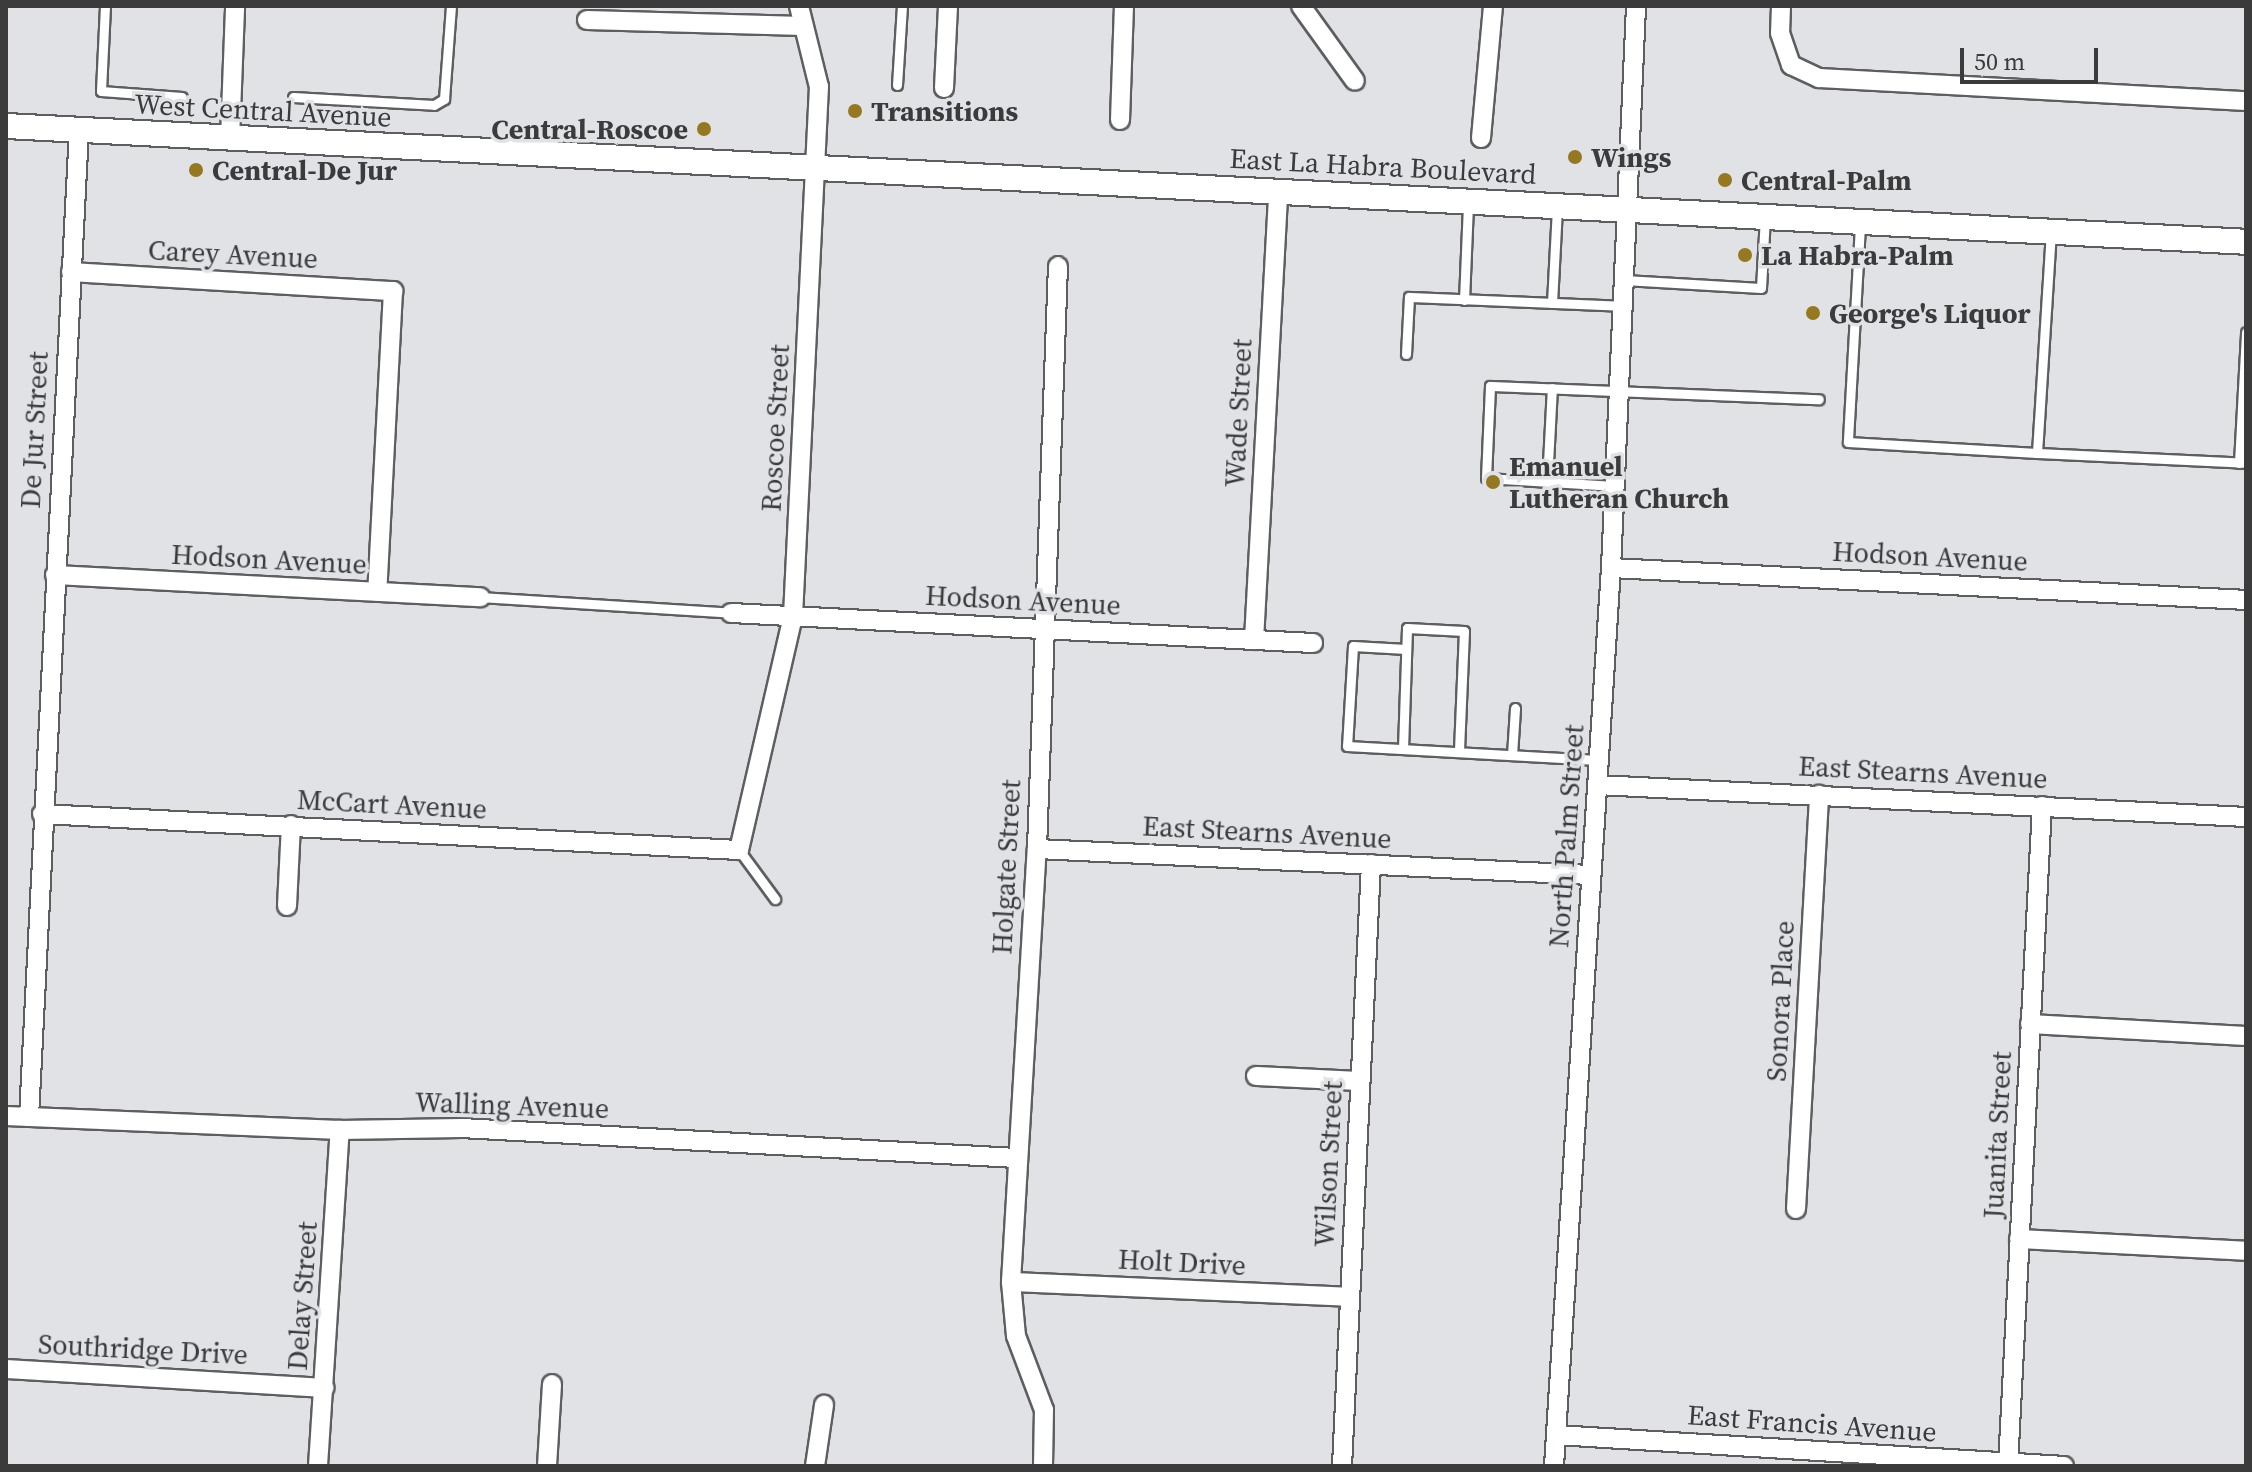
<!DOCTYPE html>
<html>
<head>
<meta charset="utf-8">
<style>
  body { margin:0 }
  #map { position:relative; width:2252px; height:1472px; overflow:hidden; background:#e0e2e5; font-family:"Source Serif 4",serif }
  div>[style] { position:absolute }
  .roads { filter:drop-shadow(2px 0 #5c5e60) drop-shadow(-2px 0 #5c5e60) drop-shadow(0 2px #5c5e60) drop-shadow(0 -2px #5c5e60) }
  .service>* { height:9px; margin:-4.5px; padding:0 4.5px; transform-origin:4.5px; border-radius:4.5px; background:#fff }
  .minor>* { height:18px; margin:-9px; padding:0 9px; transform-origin:9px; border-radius:9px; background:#fff }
  .secondary>* { height:24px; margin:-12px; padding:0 12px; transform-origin:12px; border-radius:12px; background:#fff }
  .dots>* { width:22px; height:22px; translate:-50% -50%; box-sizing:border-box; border:4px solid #e0e2e5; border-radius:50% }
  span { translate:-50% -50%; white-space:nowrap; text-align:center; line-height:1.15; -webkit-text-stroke:7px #e0e2e5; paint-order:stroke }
  .street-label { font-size:28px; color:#3b3b3c }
  .poi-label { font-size:28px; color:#3b3b3c; font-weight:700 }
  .left { translate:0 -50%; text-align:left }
  .right { translate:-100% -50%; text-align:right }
  .frame { position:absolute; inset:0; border:8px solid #3b3b3c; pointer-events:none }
  .scale { position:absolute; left:1960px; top:48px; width:138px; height:36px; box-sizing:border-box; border:4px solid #3b3b3c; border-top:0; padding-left:10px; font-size:24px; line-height:28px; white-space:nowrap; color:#3b3b3c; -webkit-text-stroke:6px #e0e2e5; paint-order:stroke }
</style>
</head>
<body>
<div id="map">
  <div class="roads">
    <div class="service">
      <i style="left:105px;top:6px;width:85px;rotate:92.7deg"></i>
      <i style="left:101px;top:91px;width:81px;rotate:4.2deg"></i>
      <i style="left:897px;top:85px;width:79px;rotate:-86.4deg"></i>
      <i style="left:293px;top:97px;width:141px;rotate:3.2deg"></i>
      <i style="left:434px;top:105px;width:12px;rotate:-31deg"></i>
      <i style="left:444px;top:99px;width:93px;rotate:-85.7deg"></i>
      <i style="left:1860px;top:225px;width:217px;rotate:93.2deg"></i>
      <i style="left:1848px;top:442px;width:189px;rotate:3.3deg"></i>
      <i style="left:2037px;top:453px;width:221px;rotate:-86.4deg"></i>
      <i style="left:1624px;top:280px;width:137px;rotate:3.3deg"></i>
      <i style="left:1761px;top:288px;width:71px;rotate:-86.8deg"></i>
      <i style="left:1464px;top:300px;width:97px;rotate:-87.6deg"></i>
      <i style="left:1552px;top:303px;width:97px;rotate:-87deg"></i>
      <i style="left:1406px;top:354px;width:57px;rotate:-87deg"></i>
      <i style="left:1409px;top:297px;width:213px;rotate:2.4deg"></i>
      <i style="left:2037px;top:453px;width:209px;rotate:2.7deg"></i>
      <i style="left:2239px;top:463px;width:131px;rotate:-86.9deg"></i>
      <i style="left:1547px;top:482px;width:94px;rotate:-87deg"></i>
      <i style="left:1614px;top:486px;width:128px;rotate:-176.4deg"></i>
      <i style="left:1486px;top:478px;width:92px;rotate:-87.5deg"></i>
      <i style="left:1490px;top:386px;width:329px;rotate:2.3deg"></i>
      <i style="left:480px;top:597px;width:252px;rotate:3.6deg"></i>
      <i style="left:1406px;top:649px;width:53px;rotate:-176.8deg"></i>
      <i style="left:1353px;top:646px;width:100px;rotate:93.4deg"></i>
      <i style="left:1347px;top:746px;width:251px;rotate:3.2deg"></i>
      <i style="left:1403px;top:749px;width:121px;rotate:-88.1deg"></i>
      <i style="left:1407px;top:628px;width:57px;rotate:3deg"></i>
      <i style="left:1464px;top:631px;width:121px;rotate:92.4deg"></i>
      <i style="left:1512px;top:755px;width:47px;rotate:-86.3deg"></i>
      <i style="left:739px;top:850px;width:61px;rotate:53.7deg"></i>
    </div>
    <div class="minor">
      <i style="left:1301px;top:6px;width:92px;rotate:54.2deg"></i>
      <i style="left:1781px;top:6px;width:27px;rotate:92deg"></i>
      <i style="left:1780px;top:33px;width:34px;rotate:71deg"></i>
      <i style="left:1791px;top:65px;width:31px;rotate:25deg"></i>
      <i style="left:1819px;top:78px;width:428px;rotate:3.1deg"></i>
      <i style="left:587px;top:20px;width:216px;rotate:1.6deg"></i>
      <i style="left:944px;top:88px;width:82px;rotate:-87.2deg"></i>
      <i style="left:1120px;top:120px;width:114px;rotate:-88deg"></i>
      <i style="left:1481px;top:138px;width:133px;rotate:-84.8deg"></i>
      <i style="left:230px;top:139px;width:133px;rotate:-87.8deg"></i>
      <i style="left:71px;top:272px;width:323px;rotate:3.4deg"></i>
      <i style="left:393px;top:291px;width:301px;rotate:93deg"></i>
      <i style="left:1611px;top:568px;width:636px;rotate:2.88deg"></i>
      <i style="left:55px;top:575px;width:426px;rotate:3deg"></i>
      <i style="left:731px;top:613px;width:583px;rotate:2.95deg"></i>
      <i style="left:1254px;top:640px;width:451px;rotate:-86.9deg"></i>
      <i style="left:1597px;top:785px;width:650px;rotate:2.82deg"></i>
      <i style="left:42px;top:814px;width:698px;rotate:2.96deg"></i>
      <i style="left:739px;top:850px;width:240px;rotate:-77deg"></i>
      <i style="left:793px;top:616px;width:530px;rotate:-87.19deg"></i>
      <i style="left:819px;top:87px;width:83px;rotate:-103.9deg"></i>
      <i style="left:1037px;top:849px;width:555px;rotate:2.69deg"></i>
      <i style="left:287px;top:906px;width:81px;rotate:-87.2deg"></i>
      <i style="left:2030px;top:1024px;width:216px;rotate:3.2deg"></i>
      <i style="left:1256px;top:1076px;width:104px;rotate:2.8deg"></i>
      <i style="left:6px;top:1116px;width:334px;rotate:2.4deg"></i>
      <i style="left:340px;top:1130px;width:121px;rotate:-0.9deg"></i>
      <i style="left:461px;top:1128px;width:556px;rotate:3.09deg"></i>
      <i style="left:29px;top:1117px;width:988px;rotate:-87.1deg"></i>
      <i style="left:1796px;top:1209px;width:415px;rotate:-86.8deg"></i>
      <i style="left:2019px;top:1239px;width:227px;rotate:3deg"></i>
      <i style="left:1011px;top:1282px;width:339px;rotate:2.5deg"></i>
      <i style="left:6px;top:1369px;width:319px;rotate:3.4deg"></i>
      <i style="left:1556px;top:1435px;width:509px;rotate:3.49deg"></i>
      <i style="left:318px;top:1466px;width:337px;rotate:-86.3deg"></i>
      <i style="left:547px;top:1466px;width:82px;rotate:-86.5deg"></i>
      <i style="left:815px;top:1466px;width:62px;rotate:-81.6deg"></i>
      <i style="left:1043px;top:1466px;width:56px;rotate:-89deg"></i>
      <i style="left:1044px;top:1410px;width:79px;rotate:-110.7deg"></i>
      <i style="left:1016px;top:1336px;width:54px;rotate:-95.3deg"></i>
      <i style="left:1011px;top:1282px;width:434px;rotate:-86.6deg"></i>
      <i style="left:1037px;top:849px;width:583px;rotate:-87.94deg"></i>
      <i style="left:1342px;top:1466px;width:603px;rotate:-87.24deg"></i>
      <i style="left:1554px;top:1466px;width:900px;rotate:-86.37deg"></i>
      <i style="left:1611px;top:568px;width:563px;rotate:-87.45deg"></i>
      <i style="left:2008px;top:1466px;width:661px;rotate:-87.05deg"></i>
    </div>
    <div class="secondary">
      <i style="left:6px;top:126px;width:2243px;rotate:2.96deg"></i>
    </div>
  </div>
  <div class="dots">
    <i style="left:855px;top:111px;background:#95781f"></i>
    <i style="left:704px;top:129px;background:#95781f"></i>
    <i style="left:1575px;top:157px;background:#95781f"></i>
    <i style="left:196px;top:170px;background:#95781f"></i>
    <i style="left:1725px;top:180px;background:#95781f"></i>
    <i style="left:1745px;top:255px;background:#95781f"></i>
    <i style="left:1813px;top:313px;background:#95781f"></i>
    <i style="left:1493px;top:482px;background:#95781f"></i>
  </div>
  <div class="street-label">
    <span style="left:263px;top:110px;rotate:3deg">West Central Avenue</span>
    <span style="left:1383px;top:166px;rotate:3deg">East La Habra Boulevard</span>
    <span style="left:233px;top:254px;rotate:3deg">Carey Avenue</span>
    <span style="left:1238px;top:413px;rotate:-87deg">Wade Street</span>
    <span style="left:775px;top:428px;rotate:-87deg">Roscoe Street</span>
    <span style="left:34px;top:430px;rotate:-87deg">De Jur Street</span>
    <span style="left:1930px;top:556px;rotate:3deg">Hodson Avenue</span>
    <span style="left:269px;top:559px;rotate:3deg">Hodson Avenue</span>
    <span style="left:1023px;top:600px;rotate:3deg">Hodson Avenue</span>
    <span style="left:1923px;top:772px;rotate:3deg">East Stearns Avenue</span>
    <span style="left:392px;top:804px;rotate:3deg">McCart Avenue</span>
    <span style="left:1267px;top:832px;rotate:3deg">East Stearns Avenue</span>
    <span style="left:1566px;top:836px;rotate:-86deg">North Palm Street</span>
    <span style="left:1006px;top:867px;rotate:-87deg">Holgate Street</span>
    <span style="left:1780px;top:1001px;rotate:-87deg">Sonora Place</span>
    <span style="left:512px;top:1105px;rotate:2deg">Walling Avenue</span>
    <span style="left:1997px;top:1135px;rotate:-87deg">Juanita Street</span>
    <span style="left:1328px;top:1164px;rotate:-87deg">Wilson Street</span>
    <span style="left:1182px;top:1262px;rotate:3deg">Holt Drive</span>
    <span style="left:302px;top:1296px;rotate:-86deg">Delay Street</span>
    <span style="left:143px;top:1349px;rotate:3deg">Southridge Drive</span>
    <span style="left:1812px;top:1423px;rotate:4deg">East Francis Avenue</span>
  </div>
  <div class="poi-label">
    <span class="left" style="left:871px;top:111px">Transitions</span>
    <span class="right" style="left:688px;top:129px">Central-Roscoe</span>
    <span class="left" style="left:1591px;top:157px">Wings</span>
    <span class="left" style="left:212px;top:170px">Central-De Jur</span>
    <span class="left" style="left:1741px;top:180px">Central-Palm</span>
    <span class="left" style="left:1761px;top:255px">La Habra-Palm</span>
    <span class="left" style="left:1829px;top:313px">George's Liquor</span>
    <span class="left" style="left:1509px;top:482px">Emanuel<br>Lutheran Church</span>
  </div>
  <div class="frame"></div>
  <div class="scale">50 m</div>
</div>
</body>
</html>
